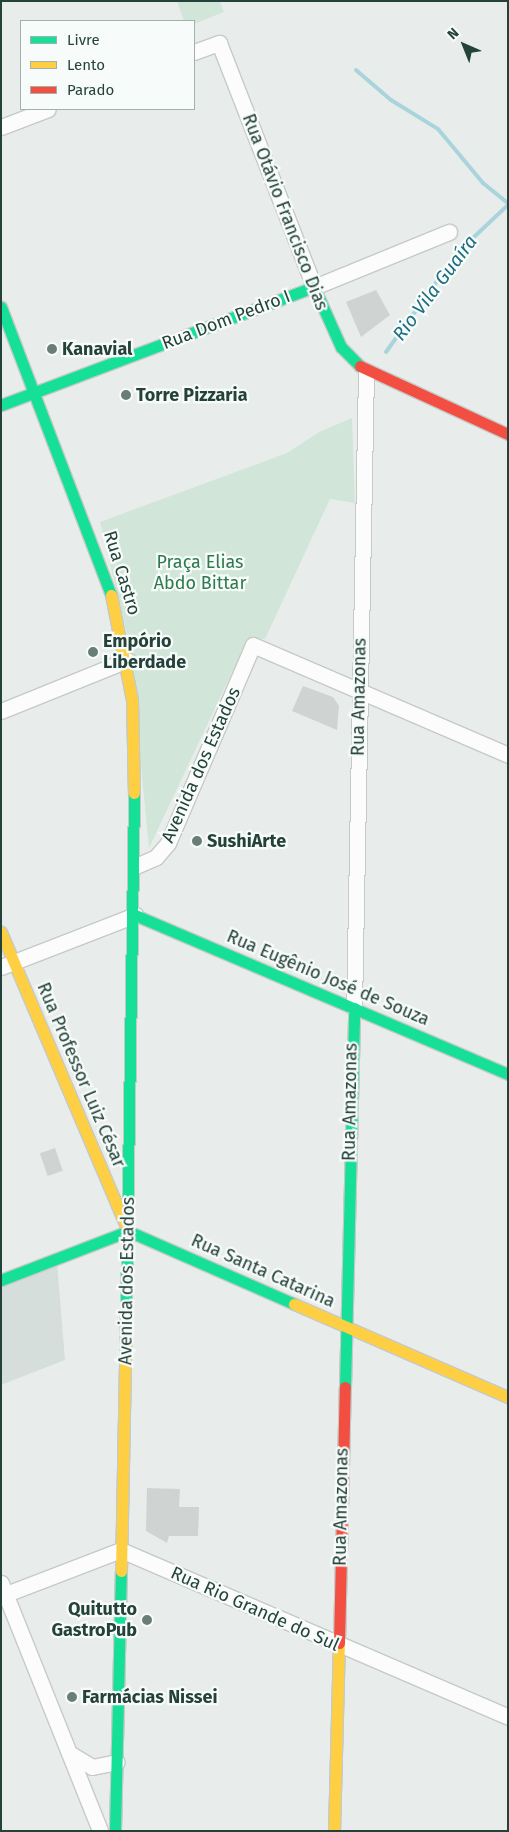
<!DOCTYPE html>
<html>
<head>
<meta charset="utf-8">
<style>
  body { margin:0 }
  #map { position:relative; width:509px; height:1832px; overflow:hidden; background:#e8edeb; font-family:"Fira Sans",sans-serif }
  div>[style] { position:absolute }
  .built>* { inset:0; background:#d6dedb }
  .green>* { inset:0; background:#d1e6d8 }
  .stream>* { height:4px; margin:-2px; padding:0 2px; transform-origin:2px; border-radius:2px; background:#a9d4db }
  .building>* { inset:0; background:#cfd4d2; transform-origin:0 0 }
  .roads { filter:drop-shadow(1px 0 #c5cac8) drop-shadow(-1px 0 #c5cac8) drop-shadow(0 1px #c5cac8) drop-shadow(0 -1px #c5cac8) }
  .street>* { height:15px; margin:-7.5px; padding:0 7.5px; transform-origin:7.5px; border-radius:7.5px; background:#fcfcfc }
  .fast>* { height:11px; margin:-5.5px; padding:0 5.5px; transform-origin:5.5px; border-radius:5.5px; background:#16e098 }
  .slow>* { height:11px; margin:-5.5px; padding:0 5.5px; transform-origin:5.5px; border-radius:5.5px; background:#ffcf43 }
  .jam>* { height:11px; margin:-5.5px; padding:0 5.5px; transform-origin:5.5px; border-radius:5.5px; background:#f24e42 }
  .dots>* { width:14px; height:14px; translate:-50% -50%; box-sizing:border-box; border:2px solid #f7fbf9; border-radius:50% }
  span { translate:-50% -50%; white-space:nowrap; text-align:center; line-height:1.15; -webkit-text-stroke:4.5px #f7fbf9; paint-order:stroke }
  .street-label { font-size:18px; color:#24423a }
  .poi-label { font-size:18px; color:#24423a; font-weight:700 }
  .left { translate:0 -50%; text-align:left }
  .right { translate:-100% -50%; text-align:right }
  .park-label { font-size:18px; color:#2d7a4b }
  .water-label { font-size:19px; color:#1c6f80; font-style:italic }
  .frame { position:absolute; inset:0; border:2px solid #24423a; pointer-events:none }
  .legend { position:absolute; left:20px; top:20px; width:175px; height:90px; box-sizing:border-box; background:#f7fbf9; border:1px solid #a3b1ad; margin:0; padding:6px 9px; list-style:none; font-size:15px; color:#24423a }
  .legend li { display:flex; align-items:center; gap:10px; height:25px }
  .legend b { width:25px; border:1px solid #a3b1ad }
  .north { position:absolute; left:439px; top:20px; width:50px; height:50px; -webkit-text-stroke:4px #f7fbf9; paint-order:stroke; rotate:316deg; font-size:14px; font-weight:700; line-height:20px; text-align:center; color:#24423a }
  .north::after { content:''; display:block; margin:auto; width:18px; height:22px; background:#24423a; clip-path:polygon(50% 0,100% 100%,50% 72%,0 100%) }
</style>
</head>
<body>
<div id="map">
  <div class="built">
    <i style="clip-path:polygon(57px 1262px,65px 1360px,1px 1385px,1px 1286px)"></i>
  </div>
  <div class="green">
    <i style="clip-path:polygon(177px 1px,220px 1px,224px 12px,194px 24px,184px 21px)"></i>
    <i style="clip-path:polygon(352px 418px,355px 503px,330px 499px,265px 639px,250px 639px,244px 647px,149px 848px,129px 643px,100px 522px,287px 453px,319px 432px)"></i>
  </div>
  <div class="stream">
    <i style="left:356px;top:70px;width:46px;rotate:40.6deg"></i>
    <i style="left:391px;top:100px;width:55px;rotate:31.7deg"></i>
    <i style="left:438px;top:129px;width:70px;rotate:50.2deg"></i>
    <i style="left:483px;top:183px;width:32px;rotate:39deg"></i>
    <i style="left:386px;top:352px;width:123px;rotate:-54.2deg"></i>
    <i style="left:458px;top:252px;width:69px;rotate:-43.2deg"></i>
  </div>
  <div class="building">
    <i style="clip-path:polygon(376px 290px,390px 315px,361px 337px,346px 302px)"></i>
    <i style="clip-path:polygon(303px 686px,333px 697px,339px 706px,337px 730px,292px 711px)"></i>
    <i style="left:55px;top:1148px;width:24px;height:16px;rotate:71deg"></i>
    <i style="clip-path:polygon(147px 1488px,180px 1489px,179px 1507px,199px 1507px,198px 1536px,169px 1536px,167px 1543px,146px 1531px)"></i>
  </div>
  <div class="roads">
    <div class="street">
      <i style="left:194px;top:52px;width:27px;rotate:-20deg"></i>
      <i style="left:219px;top:43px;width:262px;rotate:68.7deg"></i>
      <i style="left:314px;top:287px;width:146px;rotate:-22.2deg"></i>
      <i style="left:1px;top:127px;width:50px;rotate:-21deg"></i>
      <i style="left:1px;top:711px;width:136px;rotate:-22deg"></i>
      <i style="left:136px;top:866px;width:22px;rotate:-24deg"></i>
      <i style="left:156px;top:857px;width:18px;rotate:-49deg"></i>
      <i style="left:168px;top:843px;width:215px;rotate:-66.8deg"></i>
      <i style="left:253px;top:645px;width:278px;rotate:23.3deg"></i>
      <i style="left:1px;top:967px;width:144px;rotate:-21.2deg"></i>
      <i style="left:354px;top:1008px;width:635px;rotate:-88.92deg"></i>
      <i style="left:1px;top:1583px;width:267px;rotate:68.2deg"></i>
      <i style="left:1px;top:1596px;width:129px;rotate:-21deg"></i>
      <i style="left:121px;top:1550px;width:421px;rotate:23.3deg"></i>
      <i style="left:69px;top:1753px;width:27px;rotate:31deg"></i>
      <i style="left:92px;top:1767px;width:25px;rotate:-11deg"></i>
    </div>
    <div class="fast">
      <i style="left:1px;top:307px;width:308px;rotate:69.1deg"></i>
      <i style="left:1px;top:405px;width:335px;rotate:-20.7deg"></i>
      <i style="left:314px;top:287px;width:66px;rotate:65.8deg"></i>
      <i style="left:341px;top:347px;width:27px;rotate:45deg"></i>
      <i style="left:135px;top:915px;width:405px;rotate:23.1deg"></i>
      <i style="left:1px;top:1280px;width:136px;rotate:-21.1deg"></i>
      <i style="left:128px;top:1231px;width:181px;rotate:23.7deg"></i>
      <i style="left:126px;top:1305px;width:512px;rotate:-89.1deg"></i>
      <i style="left:345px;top:1387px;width:379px;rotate:-88.6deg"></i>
      <i style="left:115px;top:1831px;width:260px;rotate:-88.7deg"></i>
    </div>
    <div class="slow">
      <i style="left:111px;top:595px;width:107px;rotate:78.7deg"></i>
      <i style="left:132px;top:700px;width:93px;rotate:88.8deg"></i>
      <i style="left:1px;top:932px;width:317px;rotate:67deg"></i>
      <i style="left:294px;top:1304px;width:233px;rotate:23.5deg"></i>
      <i style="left:121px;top:1571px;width:266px;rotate:-88.9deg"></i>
      <i style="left:334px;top:1831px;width:188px;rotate:-88.5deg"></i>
    </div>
    <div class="jam">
      <i style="left:360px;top:366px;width:163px;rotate:24.7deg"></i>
      <i style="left:339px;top:1643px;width:256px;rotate:-88.7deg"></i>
    </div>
  </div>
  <div class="dots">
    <i style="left:52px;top:349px;background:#697e78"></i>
    <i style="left:126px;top:395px;background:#697e78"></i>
    <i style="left:93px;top:652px;background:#697e78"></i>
    <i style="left:197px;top:841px;background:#697e78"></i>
    <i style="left:147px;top:1620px;background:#697e78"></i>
    <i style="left:72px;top:1697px;background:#697e78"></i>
  </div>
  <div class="street-label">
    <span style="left:285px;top:212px;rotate:69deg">Rua Otávio Francisco Dias</span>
    <span style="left:226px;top:320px;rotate:-21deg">Rua Dom Pedro I</span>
    <span style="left:122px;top:573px;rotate:73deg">Rua Castro</span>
    <span style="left:359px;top:697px;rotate:-89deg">Rua Amazonas</span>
    <span style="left:201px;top:765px;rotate:-66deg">Avenida dos Estados</span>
    <span style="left:328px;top:978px;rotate:23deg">Rua Eugênio José de Souza</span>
    <span style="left:81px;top:1075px;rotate:67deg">Rua Professor Luiz César</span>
    <span style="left:350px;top:1102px;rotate:-89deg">Rua Amazonas</span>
    <span style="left:263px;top:1271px;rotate:24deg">Rua Santa Catarina</span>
    <span style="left:127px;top:1281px;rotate:-89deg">Avenida dos Estados</span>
    <span style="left:341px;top:1507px;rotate:-89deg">Rua Amazonas</span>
    <span style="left:255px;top:1609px;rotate:24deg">Rua Rio Grande do Sul</span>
  </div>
  <div class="poi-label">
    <span class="left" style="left:62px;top:349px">Kanavial</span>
    <span class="left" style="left:136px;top:395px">Torre Pizzaria</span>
    <span class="left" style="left:103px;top:652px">Empório<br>Liberdade</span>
    <span class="left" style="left:207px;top:841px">SushiArte</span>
    <span class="right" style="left:137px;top:1620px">Quitutto<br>GastroPub</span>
    <span class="left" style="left:82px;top:1697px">Farmácias Nissei</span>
  </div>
  <div class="park-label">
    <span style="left:200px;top:573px">Praça Elias<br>Abdo Bittar</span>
  </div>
  <div class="water-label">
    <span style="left:435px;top:288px;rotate:-53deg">Rio Vila Guaíra</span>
  </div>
  <div class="frame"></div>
  <ul class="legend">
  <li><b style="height:6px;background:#16e098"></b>Livre</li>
  <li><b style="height:6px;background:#ffcf43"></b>Lento</li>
  <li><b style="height:6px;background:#f24e42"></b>Parado</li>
  </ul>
  <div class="north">N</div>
</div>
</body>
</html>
